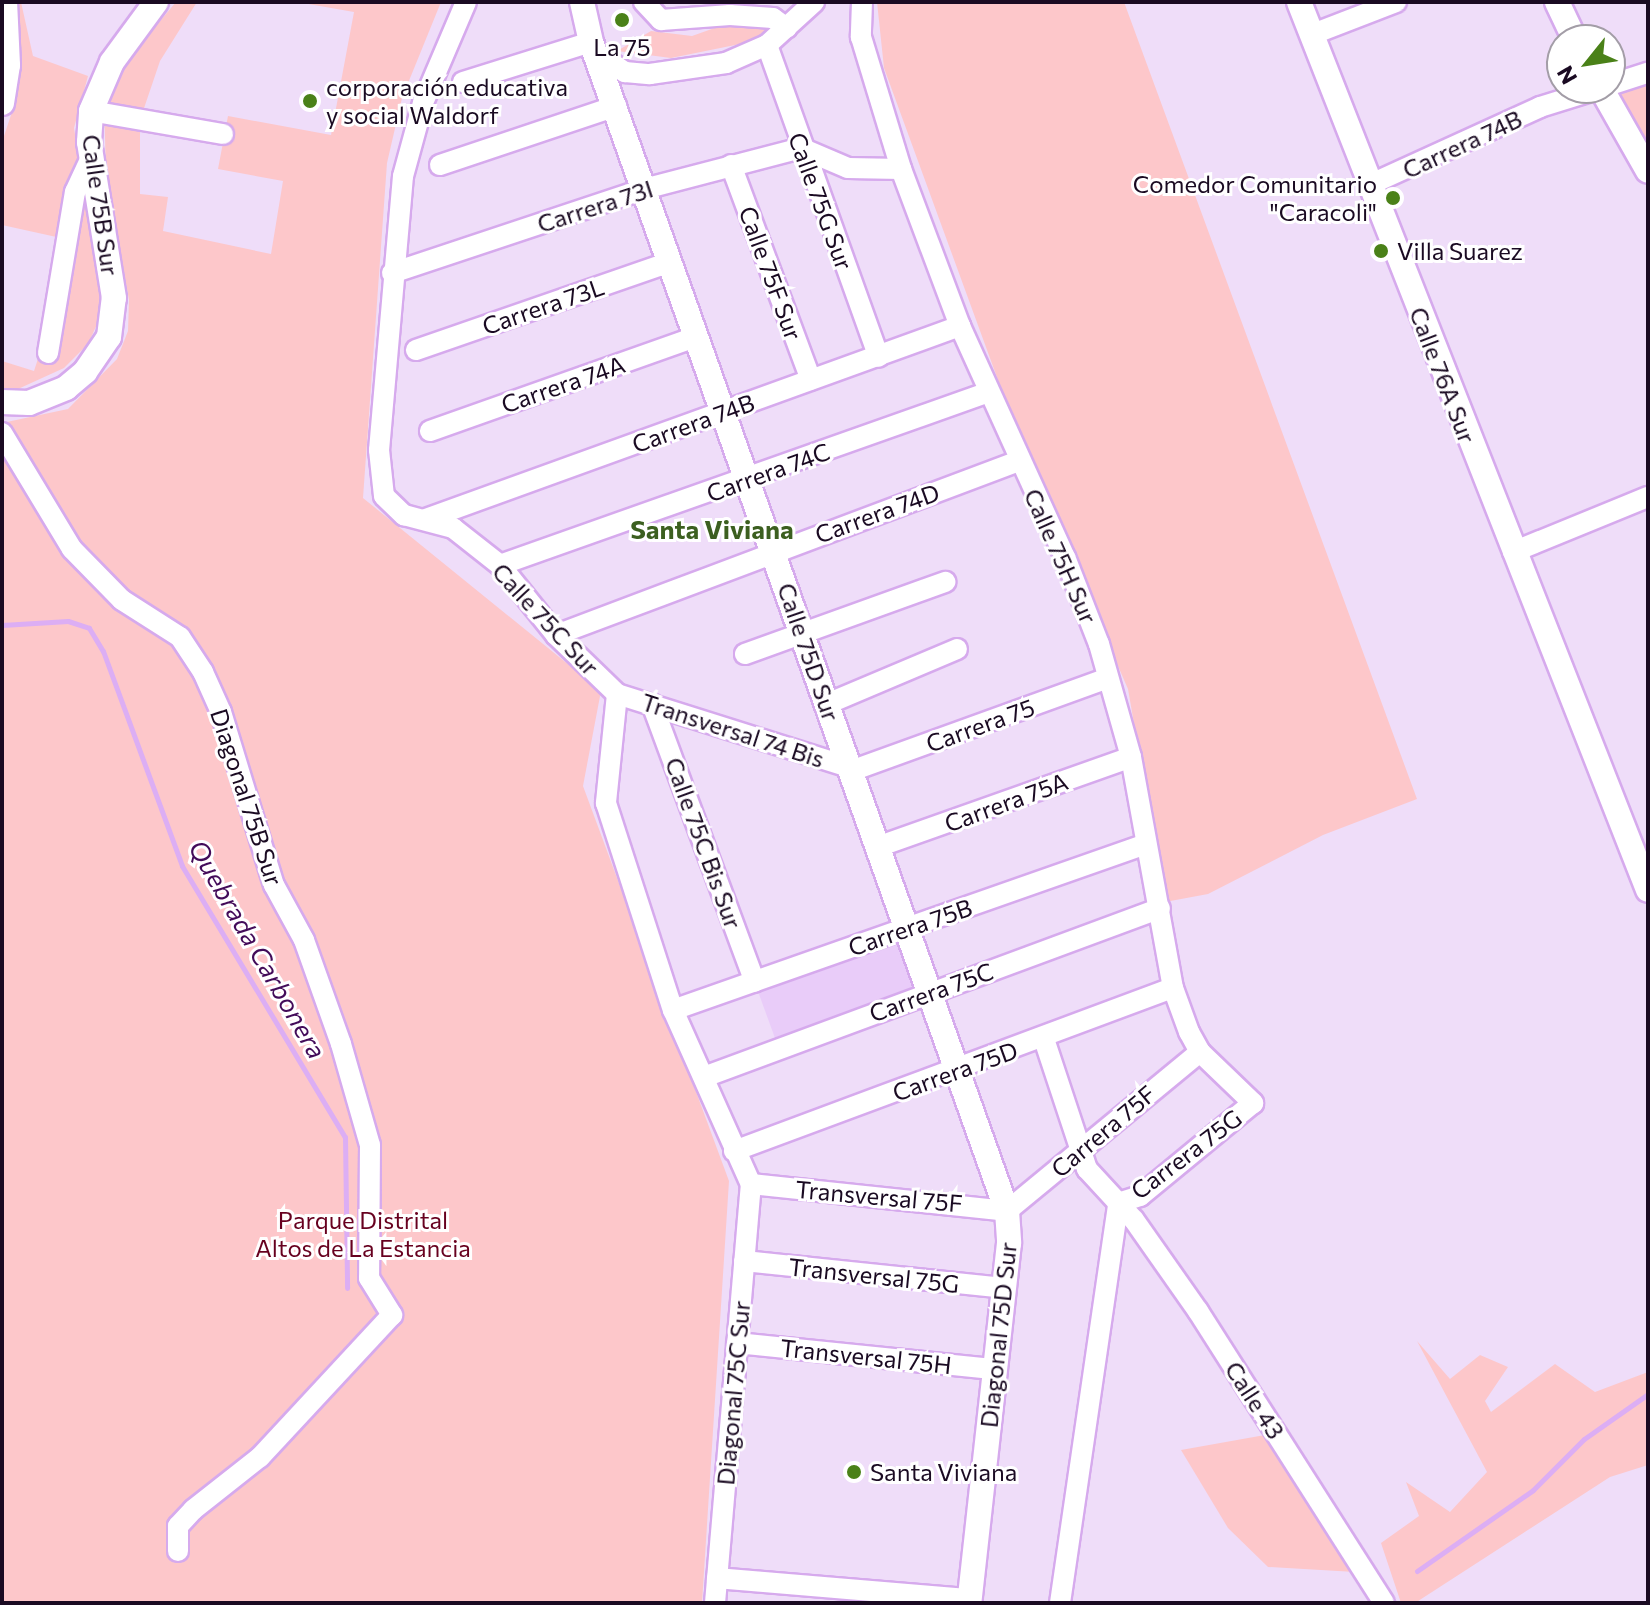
<!DOCTYPE html>
<html>
<head>
<meta charset="utf-8">
<style>
  body { margin:0 }
  #map { position:relative; width:1650px; height:1605px; overflow:hidden; background:#efddf9; font-family:Commissioner,sans-serif }
  div>[style] { position:absolute }
  .built>* { inset:0; background:#e9ccf9; transform-origin:0 0 }
  .green>* { inset:0; background:#fdc7ca }
  .stream>* { height:5px; margin:-2.5px; padding:0 2.5px; transform-origin:2.5px; border-radius:2.5px; background:#dcaef4 }
  .roads { filter:drop-shadow(2px 0 #d6aaed) drop-shadow(-2px 0 #d6aaed) drop-shadow(0 2px #d6aaed) drop-shadow(0 -2px #d6aaed) }
  .minor>* { height:20px; margin:-10px; padding:0 10px; transform-origin:10px; border-radius:10px; background:#fff }
  .tertiary>* { height:24px; margin:-12px; padding:0 12px; transform-origin:12px; border-radius:12px; background:#fff }
  .dots>* { width:22px; height:22px; translate:-50% -50%; box-sizing:border-box; border:4px solid #fff; border-radius:50% }
  span { translate:-50% -50%; white-space:nowrap; text-align:center; line-height:1.15; -webkit-text-stroke:6px #fff; paint-order:stroke }
  .poi-label { font-size:24px; color:#1a0a22 }
  .left { translate:0 -50%; text-align:left }
  .right { translate:-100% -50%; text-align:right }
  .street-label { font-size:24px; color:#1a0a22 }
  .park-label { font-size:24px; color:#67001f }
  .neighbourhood-label { font-size:26px; color:#3c5f20; font-weight:700 }
  .water-label { font-size:26px; color:#430b59; font-style:italic }
  .frame { position:absolute; inset:0; border:4px solid #1a0a22; pointer-events:none }
  .north { position:absolute; left:1546px; top:24px; width:80px; height:80px; box-sizing:border-box; background:#fff; border:2px solid #a39da7; border-radius:50%; rotate:240deg; font-size:22px; font-weight:700; line-height:32px; text-align:center; color:#1a0a22 }
  .north::after { content:''; display:block; margin:auto; width:28px; height:36px; background:#4a8118; clip-path:polygon(50% 0,100% 100%,50% 72%,0 100%) }
</style>
</head>
<body>
<div id="map">
  <div class="built">
    <i style="left:896px;top:932px;width:61px;height:150px;rotate:70deg"></i>
  </div>
  <div class="green">
    <i style="clip-path:polygon(13px 2px,21px 2px,33px 56px,88px 76px,74px 128px,100px 287px,99px 320px,88px 344px,64px 368px,18px 389px,2px 388px,2px 361px,34px 371px,49px 325px,61px 238px,2px 225px,2px 142px,17px 97px,19px 58px)"></i>
    <i style="clip-path:polygon(176px 2px,197px 2px,160px 61px,140px 120px,140px 194px,168px 197px,163px 231px,271px 254px,283px 181px,218px 169px,228px 116px,331px 135px,354px 12px,297px 2px,441px 2px,402px 98px,387px 163px,363px 498px,601px 691px,583px 786px,729px 1181px,702px 1603px,2px 1603px,2px 423px,68px 409px,117px 359px,128px 331px,129px 300px,106px 173px,104px 102px,119px 70px)"></i>
    <i style="clip-path:polygon(877px 2px,1124px 2px,1417px 799px,1323px 835px,1208px 894px,1165px 902px,1128px 689px,1021px 443px,884px 68px)"></i>
    <i style="clip-path:polygon(740px 19px,774px 27px,745px 43px,671px 58px,617px 51px,651px 31px,692px 36px)"></i>
    <i style="clip-path:polygon(1648px 85px,1648px 149px,1615px 94px)"></i>
    <i style="clip-path:polygon(1417px 1341px,1450px 1379px,1480px 1355px,1508px 1367px,1485px 1401px,1491px 1412px,1555px 1364px,1595px 1392px,1648px 1372px,1648px 1465px,1610px 1477px,1415px 1603px,1401px 1603px,1381px 1543px,1419px 1516px,1406px 1482px,1450px 1512px,1487px 1472px)"></i>
    <i style="clip-path:polygon(1265px 1435px,1355px 1572px,1268px 1567px,1228px 1528px,1181px 1450px)"></i>
  </div>
  <div class="stream">
    <i style="left:2px;top:625px;width:66px;rotate:-3.5deg"></i>
    <i style="left:68px;top:621px;width:22px;rotate:18deg"></i>
    <i style="left:89px;top:628px;width:27px;rotate:59deg"></i>
    <i style="left:103px;top:651px;width:229px;rotate:69.8deg"></i>
    <i style="left:182px;top:866px;width:316px;rotate:59deg"></i>
    <i style="left:345px;top:1137px;width:151px;rotate:89.2deg"></i>
    <i style="left:1417px;top:1571px;width:141px;rotate:-34.9deg"></i>
    <i style="left:1533px;top:1490px;width:72px;rotate:-45deg"></i>
    <i style="left:1584px;top:1439px;width:78px;rotate:-35.1deg"></i>
  </div>
  <div class="roads">
    <div class="minor">
      <i style="left:466px;top:2px;width:110px;rotate:113.1deg"></i>
      <i style="left:423px;top:103px;width:76px;rotate:105.3deg"></i>
      <i style="left:403px;top:176px;width:275px;rotate:95deg"></i>
      <i style="left:379px;top:450px;width:46px;rotate:83.8deg"></i>
      <i style="left:384px;top:496px;width:28px;rotate:44deg"></i>
      <i style="left:404px;top:515px;width:51px;rotate:14.9deg"></i>
      <i style="left:453px;top:528px;width:60px;rotate:38.2deg"></i>
      <i style="left:500px;top:565px;width:90px;rotate:51.3deg"></i>
      <i style="left:556px;top:635px;width:85px;rotate:44deg"></i>
      <i style="left:617px;top:694px;width:243px;rotate:17.5deg"></i>
      <i style="left:644px;top:2px;width:25px;rotate:47deg"></i>
      <i style="left:661px;top:20px;width:69px;rotate:-4.1deg"></i>
      <i style="left:730px;top:15px;width:43px;rotate:4deg"></i>
      <i style="left:773px;top:18px;width:17px;rotate:36deg"></i>
      <i style="left:862px;top:2px;width:35px;rotate:92deg"></i>
      <i style="left:861px;top:37px;width:138px;rotate:73.1deg"></i>
      <i style="left:901px;top:169px;width:168px;rotate:69.4deg"></i>
      <i style="left:960px;top:326px;width:254px;rotate:65.6deg"></i>
      <i style="left:1065px;top:557px;width:93px;rotate:68.7deg"></i>
      <i style="left:1099px;top:644px;width:117px;rotate:74.2deg"></i>
      <i style="left:1131px;top:757px;width:235px;rotate:79.7deg"></i>
      <i style="left:1173px;top:988px;width:47px;rotate:70deg"></i>
      <i style="left:1189px;top:1032px;width:23px;rotate:61deg"></i>
      <i style="left:1200px;top:1052px;width:74px;rotate:43.9deg"></i>
      <i style="left:1253px;top:1103px;width:146px;rotate:140.5deg"></i>
      <i style="left:1140px;top:1196px;width:23px;rotate:162deg"></i>
      <i style="left:1313px;top:34px;width:89px;rotate:-21.1deg"></i>
      <i style="left:767px;top:45px;width:331px;rotate:70.3deg"></i>
      <i style="left:595px;top:52px;width:36px;rotate:34deg"></i>
      <i style="left:625px;top:72px;width:25px;rotate:5deg"></i>
      <i style="left:650px;top:74px;width:77px;rotate:-8.2deg"></i>
      <i style="left:726px;top:63px;width:45px;rotate:-23.7deg"></i>
      <i style="left:767px;top:45px;width:64px;rotate:-42.5deg"></i>
      <i style="left:463px;top:82px;width:134px;rotate:-17.4deg"></i>
      <i style="left:1610px;top:85px;width:40px;rotate:-18deg"></i>
      <i style="left:91px;top:111px;width:134px;rotate:9.9deg"></i>
      <i style="left:440px;top:165px;width:186px;rotate:-18.5deg"></i>
      <i style="left:731px;top:165px;width:229px;rotate:69.6deg"></i>
      <i style="left:1369px;top:185px;width:188px;rotate:-24.5deg"></i>
      <i style="left:1540px;top:107px;width:64px;rotate:-17.3deg"></i>
      <i style="left:392px;top:273px;width:266px;rotate:-18.4deg"></i>
      <i style="left:644px;top:189px;width:162px;rotate:-14.6deg"></i>
      <i style="left:801px;top:148px;width:51px;rotate:23.1deg"></i>
      <i style="left:848px;top:168px;width:53px;rotate:1.1deg"></i>
      <i style="left:416px;top:350px;width:269px;rotate:-19.1deg"></i>
      <i style="left:48px;top:353px;width:163px;rotate:-80.5deg"></i>
      <i style="left:75px;top:192px;width:38px;rotate:-65deg"></i>
      <i style="left:430px;top:431px;width:282px;rotate:-19.5deg"></i>
      <i style="left:2px;top:433px;width:135px;rotate:58.9deg"></i>
      <i style="left:72px;top:549px;width:71px;rotate:45.6deg"></i>
      <i style="left:122px;top:600px;width:69px;rotate:32.5deg"></i>
      <i style="left:180px;top:637px;width:42px;rotate:56.7deg"></i>
      <i style="left:203px;top:672px;width:44px;rotate:65.8deg"></i>
      <i style="left:221px;top:712px;width:181px;rotate:73deg"></i>
      <i style="left:274px;top:885px;width:63px;rotate:61.4deg"></i>
      <i style="left:304px;top:940px;width:110px;rotate:70.4deg"></i>
      <i style="left:341px;top:1044px;width:105px;rotate:74deg"></i>
      <i style="left:370px;top:1145px;width:133px;rotate:90.4deg"></i>
      <i style="left:369px;top:1278px;width:44px;rotate:58.1deg"></i>
      <i style="left:392px;top:1315px;width:194px;rotate:132.9deg"></i>
      <i style="left:260px;top:1457px;width:85px;rotate:141.7deg"></i>
      <i style="left:193px;top:1510px;width:22px;rotate:133deg"></i>
      <i style="left:178px;top:1526px;width:25px;rotate:90deg"></i>
      <i style="left:426px;top:519px;width:568px;rotate:-19.87deg"></i>
      <i style="left:1513px;top:552px;width:146px;rotate:-22.2deg"></i>
      <i style="left:500px;top:565px;width:519px;rotate:-19.48deg"></i>
      <i style="left:556px;top:635px;width:494px;rotate:-20.6deg"></i>
      <i style="left:745px;top:654px;width:213px;rotate:-19.8deg"></i>
      <i style="left:617px;top:694px;width:110px;rotate:95.8deg"></i>
      <i style="left:606px;top:803px;width:218px;rotate:72.1deg"></i>
      <i style="left:673px;top:1010px;width:191px;rotate:65.9deg"></i>
      <i style="left:652px;top:704px;width:296px;rotate:69.7deg"></i>
      <i style="left:827px;top:704px;width:141px;rotate:-22.9deg"></i>
      <i style="left:851px;top:771px;width:273px;rotate:-19.9deg"></i>
      <i style="left:880px;top:846px;width:266px;rotate:-19.5deg"></i>
      <i style="left:673px;top:1010px;width:501px;rotate:-19.34deg"></i>
      <i style="left:1044px;top:1039px;width:137px;rotate:71.7deg"></i>
      <i style="left:1087px;top:1169px;width:69px;rotate:47.3deg"></i>
      <i style="left:1134px;top:1220px;width:111px;rotate:54.9deg"></i>
      <i style="left:1198px;top:1311px;width:346px;rotate:57.5deg"></i>
      <i style="left:704px;top:1077px;width:486px;rotate:-20.3deg"></i>
      <i style="left:734px;top:1151px;width:468px;rotate:-20.4deg"></i>
      <i style="left:751px;top:1184px;width:257px;rotate:6deg"></i>
      <i style="left:1007px;top:1211px;width:250px;rotate:-39.5deg"></i>
      <i style="left:744px;top:1261px;width:261px;rotate:5.9deg"></i>
      <i style="left:737px;top:1343px;width:259px;rotate:5.8deg"></i>
      <i style="left:717px;top:1578px;width:253px;rotate:4.8deg"></i>
      <i style="left:715px;top:1603px;width:421px;rotate:-85.1deg"></i>
      <i style="left:1060px;top:1603px;width:404px;rotate:-81.7deg"></i>
    </div>
    <div class="tertiary">
      <i style="left:582px;top:2px;width:41px;rotate:77.3deg"></i>
      <i style="left:591px;top:42px;width:1241px;rotate:70.41deg"></i>
      <i style="left:1007px;top:1211px;width:32px;rotate:86deg"></i>
      <i style="left:1009px;top:1243px;width:362px;rotate:96.3deg"></i>
      <i style="left:1299px;top:2px;width:954px;rotate:68.54deg"></i>
      <i style="left:1557px;top:2px;width:42px;rotate:64.7deg"></i>
      <i style="left:1601px;top:88px;width:95px;rotate:60.5deg"></i>
      <i style="left:2px;top:103px;width:38px;rotate:-81deg"></i>
      <i style="left:8px;top:65px;width:63px;rotate:-92.7deg"></i>
      <i style="left:2px;top:402px;width:27px;rotate:2deg"></i>
      <i style="left:29px;top:403px;width:40px;rotate:-22deg"></i>
      <i style="left:66px;top:388px;width:25px;rotate:-40deg"></i>
      <i style="left:85px;top:372px;width:42px;rotate:-55.6deg"></i>
      <i style="left:109px;top:337px;width:39px;rotate:-83deg"></i>
      <i style="left:114px;top:298px;width:158px;rotate:-99.1deg"></i>
      <i style="left:89px;top:142px;width:31px;rotate:-86deg"></i>
      <i style="left:91px;top:111px;width:53px;rotate:-66.8deg"></i>
      <i style="left:112px;top:62px;width:74px;rotate:-53.7deg"></i>
    </div>
  </div>
  <div class="dots">
    <i style="left:622px;top:20px;background:#4a8118"></i>
    <i style="left:310px;top:101px;background:#4a8118"></i>
    <i style="left:1393px;top:198px;background:#4a8118"></i>
    <i style="left:1381px;top:251px;background:#4a8118"></i>
    <i style="left:854px;top:1472px;background:#4a8118"></i>
  </div>
  <div class="poi-label">
    <span style="left:622px;top:47px">La 75</span>
    <span class="left" style="left:326px;top:101px">corporación educativa<br>y social Waldorf</span>
    <span class="right" style="left:1377px;top:198px">Comedor Comunitario<br>"Caracoli"</span>
    <span class="left" style="left:1397px;top:251px">Villa Suarez</span>
    <span class="left" style="left:870px;top:1472px">Santa Viviana</span>
  </div>
  <div class="street-label">
    <span style="left:1462px;top:144px;rotate:-25deg">Carrera 74B</span>
    <span style="left:821px;top:201px;rotate:70deg">Calle 75G Sur</span>
    <span style="left:101px;top:205px;rotate:82deg">Calle 75B Sur</span>
    <span style="left:595px;top:206px;rotate:-18deg">Carrera 73I</span>
    <span style="left:771px;top:273px;rotate:70deg">Calle 75F Sur</span>
    <span style="left:543px;top:306px;rotate:-19deg">Carrera 73L</span>
    <span style="left:1443px;top:375px;rotate:69deg">Calle 76A Sur</span>
    <span style="left:563px;top:384px;rotate:-19deg">Carrera 74A</span>
    <span style="left:693px;top:423px;rotate:-20deg">Carrera 74B</span>
    <span style="left:768px;top:472px;rotate:-20deg">Carrera 74C</span>
    <span style="left:877px;top:513px;rotate:-20deg">Carrera 74D</span>
    <span style="left:1061px;top:556px;rotate:66deg">Calle 75H Sur</span>
    <span style="left:546px;top:619px;rotate:47deg">Calle 75C Sur</span>
    <span style="left:809px;top:652px;rotate:71deg">Calle 75D Sur</span>
    <span style="left:980px;top:725px;rotate:-20deg">Carrera 75</span>
    <span style="left:733px;top:730px;rotate:18deg">Transversal 74 Bis</span>
    <span style="left:247px;top:797px;rotate:72deg">Diagonal 75B Sur</span>
    <span style="left:1006px;top:802px;rotate:-20deg">Carrera 75A</span>
    <span style="left:704px;top:843px;rotate:70deg">Calle 75C Bis Sur</span>
    <span style="left:910px;top:927px;rotate:-19deg">Carrera 75B</span>
    <span style="left:931px;top:992px;rotate:-20deg">Carrera 75C</span>
    <span style="left:955px;top:1071px;rotate:-20deg">Carrera 75D</span>
    <span style="left:1103px;top:1131px;rotate:-40deg">Carrera 75F</span>
    <span style="left:1186px;top:1154px;rotate:-37deg">Carrera 75G</span>
    <span style="left:879px;top:1196px;rotate:5deg">Transversal 75F</span>
    <span style="left:874px;top:1275px;rotate:6deg">Transversal 75G</span>
    <span style="left:998px;top:1335px;rotate:-84deg">Diagonal 75D Sur</span>
    <span style="left:866px;top:1356px;rotate:6deg">Transversal 75H</span>
    <span style="left:733px;top:1393px;rotate:-85deg">Diagonal 75C Sur</span>
    <span style="left:1255px;top:1400px;rotate:57deg">Calle 43</span>
  </div>
  <div class="park-label">
    <span style="left:363px;top:1234px">Parque Distrital<br>Altos de La Estancia</span>
  </div>
  <div class="neighbourhood-label">
    <span style="left:712px;top:529px">Santa Viviana</span>
  </div>
  <div class="water-label">
    <span style="left:258px;top:949px;rotate:60deg">Quebrada Carbonera</span>
  </div>
  <div class="frame"></div>
  <div class="north">N</div>
</div>
</body>
</html>
